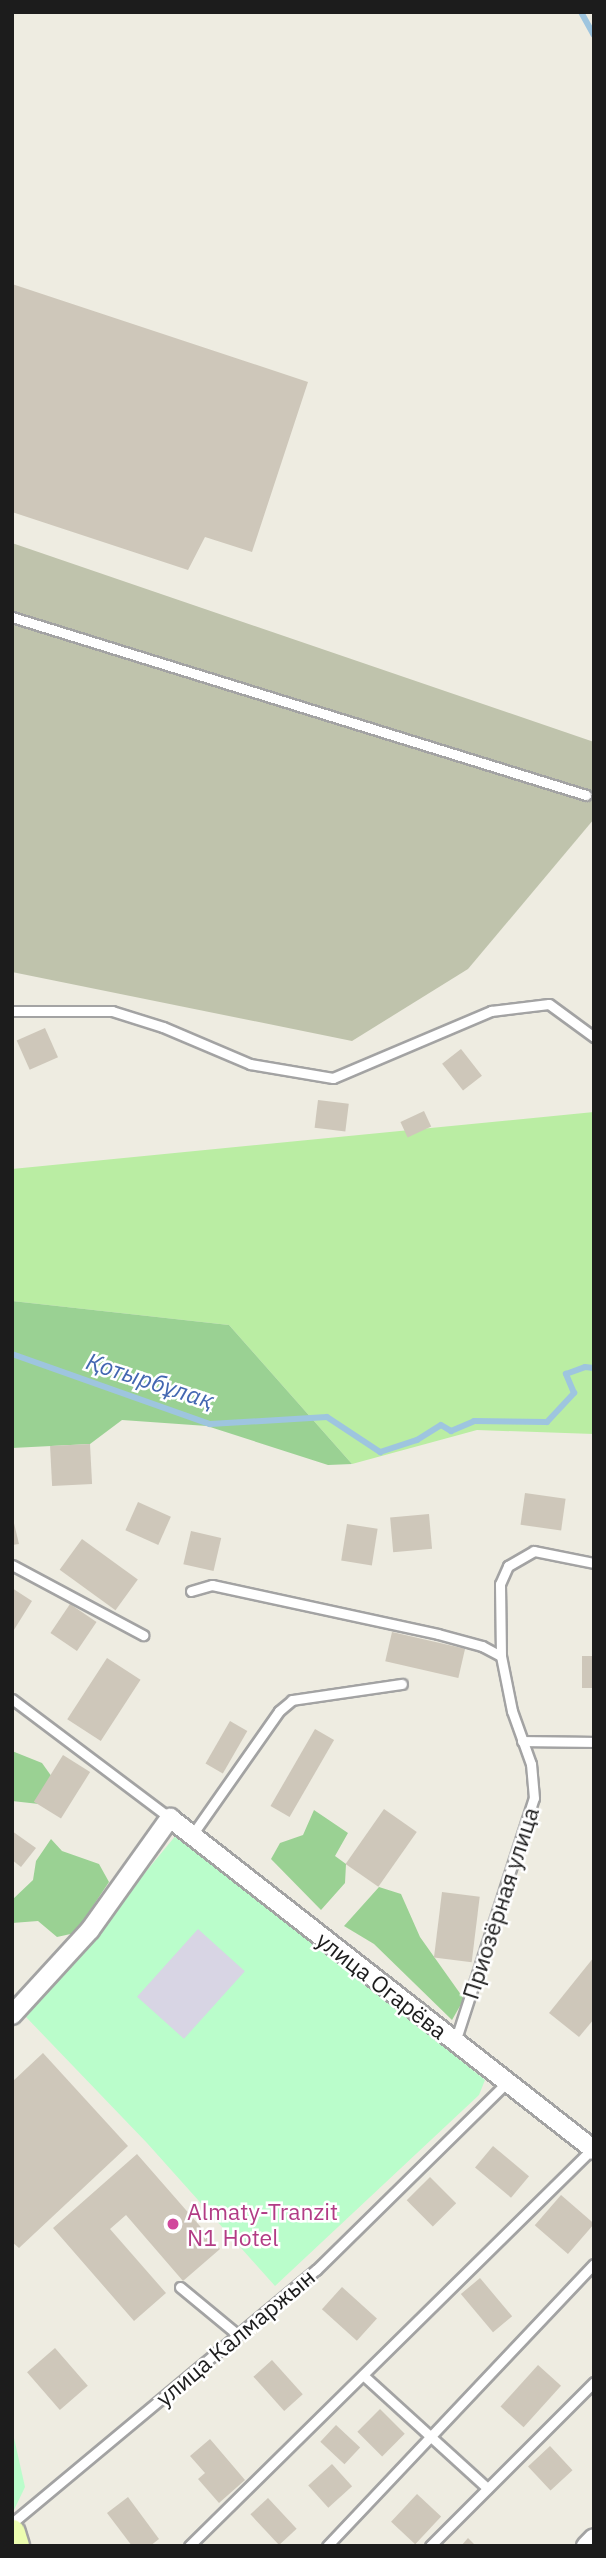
<!DOCTYPE html>
<html>
<head>
<meta charset="utf-8">
<style>
  body { margin:0 }
  #map { position:relative; width:606px; height:2558px; overflow:hidden; background:#eeece1; font-family:"IBM Plex Sans",sans-serif }
  div>[style] { position:absolute }
  .construction>* { inset:0; background:#bfc3ac }
  .grass>* { inset:0; background:#baeda3 }
  .forest>* { inset:0; background:#9ad193 }
  .park>* { inset:0; background:#bafdcb }
  .plaza>* { inset:0; background:#d8d5e4; transform-origin:0 0 }
  .stream>* { height:6px; margin:-3px; padding:0 3px; transform-origin:3px; border-radius:3px; background:#9ec5df }
  .building>* { inset:0; background:#cec7ba; transform-origin:0 0 }
  .roads { filter:drop-shadow(2px 0 #a3a3a3) drop-shadow(-2px 0 #a3a3a3) drop-shadow(0 2px #a3a3a3) drop-shadow(0 -2px #a3a3a3) }
  .lane>* { height:9px; margin:-4.5px; padding:0 4.5px; transform-origin:4.5px; border-radius:4.5px; background:#fff }
  .street>* { height:18px; margin:-9px; padding:0 9px; transform-origin:9px; border-radius:9px; background:#fff }
  .secondary>* { height:26px; margin:-13px; padding:0 13px; transform-origin:13px; border-radius:13px; background:#ecfdb0 }
  .dots>* { width:19px; height:19px; translate:-50% -50%; box-sizing:border-box; border:4px solid #fff; border-radius:50% }
  span { translate:-50% -50%; white-space:nowrap; text-align:center; line-height:1.15; -webkit-text-stroke:5px #fff; paint-order:stroke }
  .street-label { font-size:23px; color:#1c1c1c }
  .hotel-label { font-size:23px; color:#b23c85 }
  .left { translate:0 -50%; text-align:left }
  .water-label { font-size:24px; color:#4367b1; font-style:italic }
  .frame { position:absolute; inset:0; border:14px solid #1c1c1c; pointer-events:none }
</style>
</head>
<body>
<div id="map">
  <div class="construction">
    <i style="clip-path:polygon(12px 543px,594px 742px,594px 819px,468px 969px,352px 1041px,12px 972px)"></i>
  </div>
  <div class="grass">
    <i style="clip-path:polygon(594px 1112px,594px 1434px,477px 1430px,352px 1464px,229px 1325px,12px 1301px,12px 1169px)"></i>
  </div>
  <div class="forest">
    <i style="clip-path:polygon(12px 1301px,229px 1325px,352px 1464px,328px 1465px,207px 1426px,122px 1420px,90px 1444px,12px 1448px)"></i>
    <i style="clip-path:polygon(12px 1751px,42px 1763px,52px 1777px,39px 1804px,12px 1801px)"></i>
    <i style="clip-path:polygon(314px 1810px,348px 1833px,335px 1856px,346px 1864px,345px 1883px,321px 1910px,271px 1859px,280px 1843px,303px 1835px)"></i>
    <i style="clip-path:polygon(51px 1839px,62px 1851px,99px 1864px,109px 1882px,75px 1933px,57px 1937px,38px 1921px,12px 1923px,12px 1900px,33px 1880px,36px 1861px)"></i>
    <i style="clip-path:polygon(379px 1887px,401px 1894px,420px 1937px,464px 1999px,452px 2020px,374px 1944px,344px 1926px)"></i>
  </div>
  <div class="park">
    <i style="clip-path:polygon(177px 1834px,485px 2080px,479px 2095px,275px 2286px,147px 2143px,26px 2017px)"></i>
    <i style="clip-path:polygon(12px 2429px,25px 2487px,13px 2512px,12px 2510px)"></i>
  </div>
  <div class="plaza">
    <i style="left:198px;top:1929px;width:63px;height:91px;rotate:42deg"></i>
  </div>
  <div class="stream">
    <i style="left:581px;top:12px;width:26px;rotate:61deg"></i>
    <i style="left:12px;top:1354px;width:210px;rotate:19.5deg"></i>
    <i style="left:210px;top:1424px;width:117px;rotate:-3.4deg"></i>
    <i style="left:327px;top:1417px;width:64px;rotate:33.4deg"></i>
    <i style="left:380px;top:1452px;width:39px;rotate:-18deg"></i>
    <i style="left:417px;top:1440px;width:28px;rotate:-32deg"></i>
    <i style="left:441px;top:1425px;width:12px;rotate:31deg"></i>
    <i style="left:451px;top:1431px;width:25px;rotate:-23deg"></i>
    <i style="left:474px;top:1421px;width:73px;rotate:0.8deg"></i>
    <i style="left:547px;top:1422px;width:40px;rotate:-47deg"></i>
    <i style="left:574px;top:1393px;width:21px;rotate:-113deg"></i>
    <i style="left:566px;top:1374px;width:20px;rotate:-20deg"></i>
    <i style="left:585px;top:1367px;width:9px;rotate:6deg"></i>
  </div>
  <div class="building">
    <i style="clip-path:polygon(12px 284px,308px 382px,252px 552px,205px 537px,188px 570px,12px 512px)"></i>
    <i style="left:45px;top:1028px;width:32px;height:31px;rotate:66deg"></i>
    <i style="left:461px;top:1049px;width:34px;height:24px;rotate:52deg"></i>
    <i style="left:318px;top:1100px;width:31px;height:28px;rotate:7deg"></i>
    <i style="left:424px;top:1111px;width:17px;height:26px;rotate:65deg"></i>
    <i style="left:90px;top:1444px;width:40px;height:40px;rotate:87deg"></i>
    <i style="left:525px;top:1493px;width:41px;height:32px;rotate:8deg"></i>
    <i style="left:138px;top:1502px;width:36px;height:31px;rotate:24deg"></i>
    <i style="left:429px;top:1514px;width:35px;height:39px;rotate:85deg"></i>
    <i style="clip-path:polygon(12px 1519px,13px 1519px,19px 1544px,12px 1545px)"></i>
    <i style="left:347px;top:1524px;width:31px;height:37px;rotate:9deg"></i>
    <i style="left:191px;top:1531px;width:31px;height:34px;rotate:13deg"></i>
    <i style="left:82px;top:1539px;width:69px;height:38px;rotate:36deg"></i>
    <i style="clip-path:polygon(12px 1588px,32px 1601px,12px 1633px)"></i>
    <i style="left:70px;top:1604px;width:32px;height:35px;rotate:34deg"></i>
    <i style="left:392px;top:1632px;width:75px;height:30px;rotate:13deg"></i>
    <i style="left:582px;top:1656px;width:12px;height:32px"></i>
    <i style="left:107px;top:1658px;width:40px;height:73px;rotate:33deg"></i>
    <i style="left:230px;top:1721px;width:20px;height:49px;rotate:30deg"></i>
    <i style="left:315px;top:1729px;width:22px;height:89px;rotate:30deg"></i>
    <i style="left:63px;top:1755px;width:32px;height:55px;rotate:32deg"></i>
    <i style="left:384px;top:1809px;width:40px;height:67px;rotate:35deg"></i>
    <i style="clip-path:polygon(12px 1831px,36px 1848px,21px 1867px,12px 1860px)"></i>
    <i style="left:442px;top:1892px;width:38px;height:66px;rotate:7deg"></i>
    <i style="clip-path:polygon(594px 1957px,594px 2019px,579px 2037px,549px 2013px)"></i>
    <i style="clip-path:polygon(43px 2053px,128px 2146px,19px 2248px,12px 2242px,12px 2082px)"></i>
    <i style="left:493px;top:2146px;width:47px;height:28px;rotate:40deg"></i>
    <i style="clip-path:polygon(137px 2154px,220px 2249px,183px 2281px,126px 2215px,110px 2229px,166px 2293px,134px 2321px,53px 2228px)"></i>
    <i style="left:430px;top:2177px;width:37px;height:33px;rotate:45deg"></i>
    <i style="left:561px;top:2195px;width:44px;height:40px;rotate:41deg"></i>
    <i style="left:480px;top:2278px;width:50px;height:25px;rotate:50deg"></i>
    <i style="left:342px;top:2287px;width:47px;height:30px;rotate:42deg"></i>
    <i style="left:55px;top:2348px;width:50px;height:37px;rotate:49deg"></i>
    <i style="left:272px;top:2360px;width:46px;height:25px;rotate:48deg"></i>
    <i style="left:538px;top:2365px;width:31px;height:56px;rotate:42deg"></i>
    <i style="left:380px;top:2409px;width:35px;height:32px;rotate:45deg"></i>
    <i style="left:336px;top:2425px;width:33px;height:23px;rotate:43deg"></i>
    <i style="clip-path:polygon(210px 2439px,245px 2480px,219px 2503px,198px 2479px,205px 2473px,190px 2456px)"></i>
    <i style="left:550px;top:2446px;width:33px;height:30px;rotate:47deg"></i>
    <i style="left:332px;top:2464px;width:30px;height:32px;rotate:48deg"></i>
    <i style="left:417px;top:2494px;width:33px;height:38px;rotate:43deg"></i>
    <i style="clip-path:polygon(128px 2497px,159px 2539px,150px 2546px,132px 2546px,107px 2513px)"></i>
    <i style="left:268px;top:2498px;width:42px;height:24px;rotate:47deg"></i>
    <i style="clip-path:polygon(468px 2538px,476px 2546px,461px 2546px)"></i>
  </div>
  <div class="roads">
    <div class="lane">
      <i style="left:12px;top:617px;width:601px;rotate:17.23deg"></i>
      <i style="left:12px;top:1011px;width:100px"></i>
      <i style="left:112px;top:1011px;width:53px;rotate:17.4deg"></i>
      <i style="left:163px;top:1027px;width:95px;rotate:23deg"></i>
      <i style="left:250px;top:1064px;width:84px;rotate:9.6deg"></i>
      <i style="left:333px;top:1078px;width:172px;rotate:-23deg"></i>
      <i style="left:491px;top:1011px;width:58px;rotate:-6.9deg"></i>
      <i style="left:549px;top:1004px;width:56px;rotate:36.3deg"></i>
      <i style="left:12px;top:1565px;width:149px;rotate:28.1deg"></i>
      <i style="left:191px;top:1591px;width:22px;rotate:-16deg"></i>
      <i style="left:212px;top:1585px;width:231px;rotate:12.2deg"></i>
      <i style="left:438px;top:1634px;width:46px;rotate:15.3deg"></i>
      <i style="left:482px;top:1646px;width:21px;rotate:28deg"></i>
      <i style="left:12px;top:1699px;width:198px;rotate:37deg"></i>
      <i style="left:522px;top:1741px;width:72px;rotate:0.8deg"></i>
      <i style="left:192px;top:1835px;width:151px;rotate:-54.9deg"></i>
      <i style="left:279px;top:1711px;width:17px;rotate:-40deg"></i>
      <i style="left:292px;top:1700px;width:111px;rotate:-8.3deg"></i>
      <i style="left:455px;top:2042px;width:256px;rotate:-72.1deg"></i>
      <i style="left:534px;top:1798px;width:34px;rotate:-95deg"></i>
      <i style="left:531px;top:1764px;width:56px;rotate:-109.7deg"></i>
      <i style="left:512px;top:1711px;width:56px;rotate:-101.3deg"></i>
      <i style="left:501px;top:1656px;width:72px;rotate:-90.8deg"></i>
      <i style="left:500px;top:1584px;width:20px;rotate:-66deg"></i>
      <i style="left:508px;top:1566px;width:30px;rotate:-30deg"></i>
      <i style="left:534px;top:1551px;width:61px;rotate:11.3deg"></i>
      <i style="left:180px;top:2287px;width:75px;rotate:39.6deg"></i>
      <i style="left:363px;top:2375px;width:168px;rotate:42.3deg"></i>
      <i style="left:12px;top:2523px;width:396px;rotate:-39.8deg"></i>
      <i style="left:316px;top:2270px;width:268px;rotate:-44.5deg"></i>
      <i style="left:189px;top:2546px;width:566px;rotate:-44.57deg"></i>
      <i style="left:327px;top:2546px;width:388px;rotate:-46.6deg"></i>
      <i style="left:430px;top:2546px;width:232px;rotate:-45deg"></i>
    </div>
    <div class="street">
      <i style="left:12px;top:2015px;width:115px;rotate:-47.5deg"></i>
      <i style="left:90px;top:1930px;width:138px;rotate:-54.5deg"></i>
      <i style="left:170px;top:1818px;width:539px;rotate:38.06deg"></i>
      <i style="left:586px;top:2546px;width:11px;rotate:-45deg"></i>
    </div>
    <div class="secondary">
      <i style="left:12px;top:2533px;width:14px;rotate:73deg"></i>
    </div>
  </div>
  <div class="dots">
    <i style="left:173px;top:2224px;background:#d1479c"></i>
  </div>
  <div class="street-label">
    <span style="left:500px;top:1903px;rotate:-72deg">Приозёрная улица</span>
    <span style="left:382px;top:1985px;rotate:38deg">улица Огарёва</span>
    <span style="left:235px;top:2337px;rotate:-40deg">улица Калмаржын</span>
  </div>
  <div class="hotel-label">
    <span class="left" style="left:187px;top:2224px">Almaty-Tranzit<br>N1 Hotel</span>
  </div>
  <div class="water-label">
    <span style="left:150px;top:1381px;rotate:18deg">Қотырбұлақ</span>
  </div>
  <div class="frame"></div>
</div>
</body>
</html>
